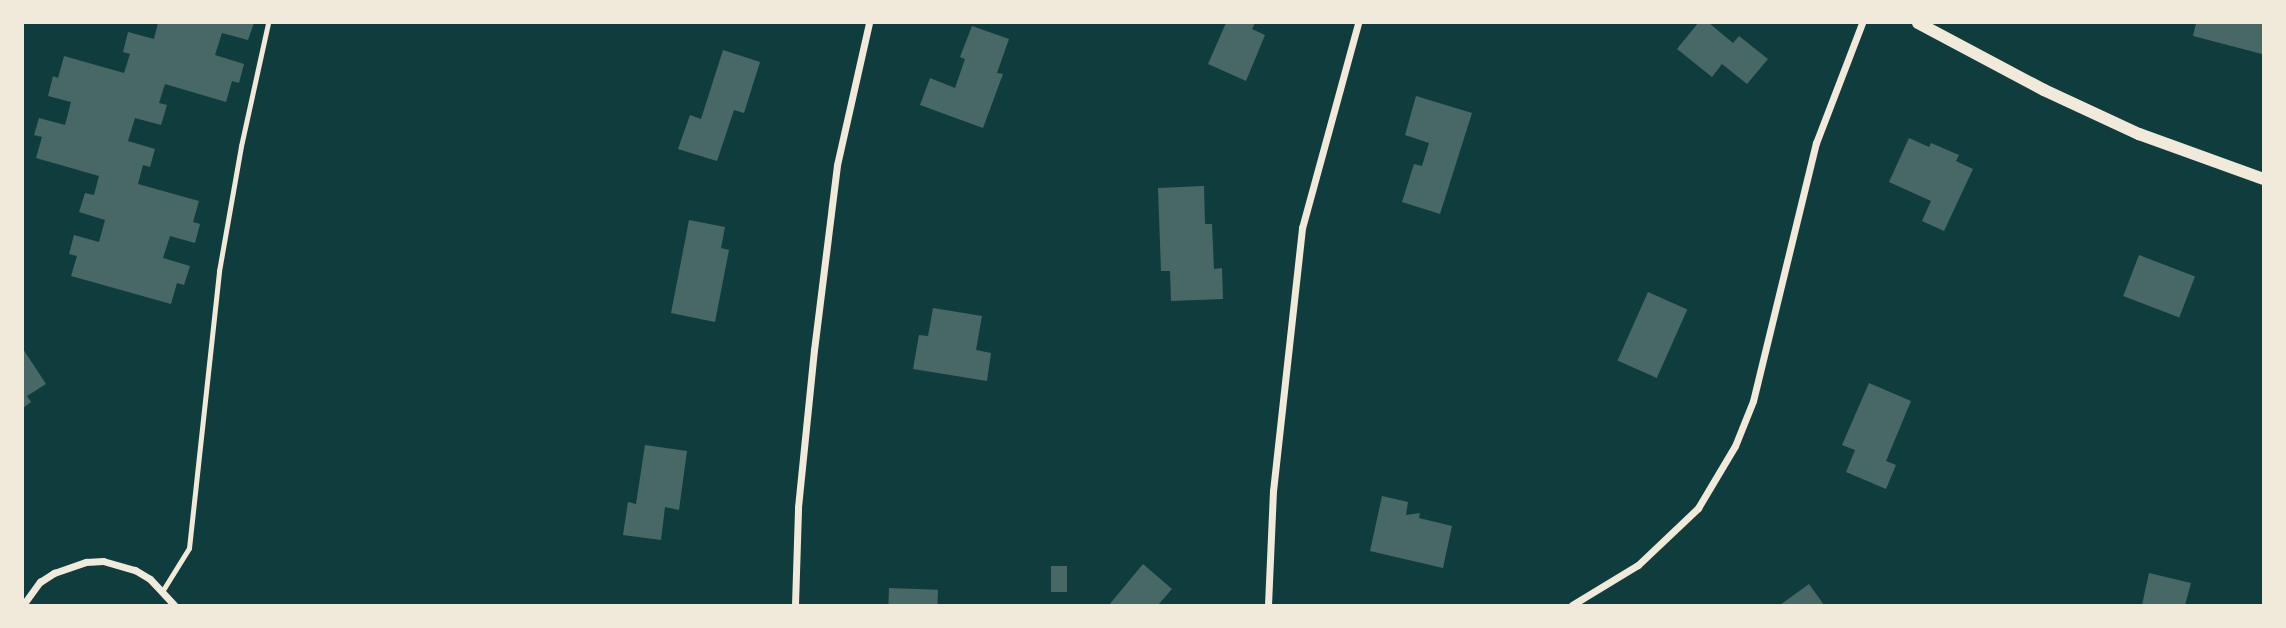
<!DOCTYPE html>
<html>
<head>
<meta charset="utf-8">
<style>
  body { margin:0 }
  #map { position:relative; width:2286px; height:628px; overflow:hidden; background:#0f3d3e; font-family:"Exo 2",sans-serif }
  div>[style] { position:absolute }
  .building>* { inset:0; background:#486865; transform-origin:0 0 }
  .service>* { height:5px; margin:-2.5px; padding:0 2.5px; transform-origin:2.5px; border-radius:2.5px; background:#f1e9da }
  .minor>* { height:7px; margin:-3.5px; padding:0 3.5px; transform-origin:3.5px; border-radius:3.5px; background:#f1e9da }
  .tertiary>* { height:12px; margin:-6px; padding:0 6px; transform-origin:6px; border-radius:6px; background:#f1e9da }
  span { translate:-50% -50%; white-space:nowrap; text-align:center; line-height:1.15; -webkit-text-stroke:5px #f1e9da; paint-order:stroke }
  .frame { position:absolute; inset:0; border:24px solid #f1e9da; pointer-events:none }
</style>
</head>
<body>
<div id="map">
  <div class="building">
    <i style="clip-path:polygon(158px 23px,254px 23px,248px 40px,222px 33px,215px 55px,244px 64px,239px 83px,232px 81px,226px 102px,165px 84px,159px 103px,167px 105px,161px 125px,135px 118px,128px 141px,155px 149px,150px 167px,143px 165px,138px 184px,199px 201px,193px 222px,200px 224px,195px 243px,170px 236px,163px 258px,190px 266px,184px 285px,177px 283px,171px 304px,71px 276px,77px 256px,69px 254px,74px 235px,99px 242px,105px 220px,79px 212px,85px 193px,94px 195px,99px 176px,36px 158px,42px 137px,34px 135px,39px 118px,65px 125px,71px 102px,48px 96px,53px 76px,58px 78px,64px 56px,124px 73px,130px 54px,123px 52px,128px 32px,154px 39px)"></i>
    <i style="clip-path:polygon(1226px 23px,1255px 23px,1252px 29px,1265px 35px,1246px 81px,1208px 64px)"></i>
    <i style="clip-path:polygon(1698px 23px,1709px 23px,1733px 43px,1739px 36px,1768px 59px,1747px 84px,1722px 64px,1712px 77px,1677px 49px)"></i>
    <i style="clip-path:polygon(2196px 23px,2263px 23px,2262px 54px,2193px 36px)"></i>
    <i style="clip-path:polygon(972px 26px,1009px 39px,997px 73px,1003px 74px,983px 128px,920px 105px,930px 78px,955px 88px,965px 59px,960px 57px)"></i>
    <i style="clip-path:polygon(723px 50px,760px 62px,744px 113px,734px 110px,717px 161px,678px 149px,690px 115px,701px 119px)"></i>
    <i style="clip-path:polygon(1416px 96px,1472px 113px,1440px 214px,1402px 202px,1414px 164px,1422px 166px,1429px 143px,1405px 135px)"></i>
    <i style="clip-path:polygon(1909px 138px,1929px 147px,1931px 143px,1959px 155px,1956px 161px,1973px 169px,1944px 231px,1922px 221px,1931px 201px,1889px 182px)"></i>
    <i style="clip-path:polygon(1204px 186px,1205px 224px,1212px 224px,1214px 269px,1222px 268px,1223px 299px,1171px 301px,1170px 271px,1161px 271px,1158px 188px)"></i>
    <i style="clip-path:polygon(689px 220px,725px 227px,721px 248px,729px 250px,715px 322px,671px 313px)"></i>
    <i style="left:2139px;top:255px;width:60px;height:44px;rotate:21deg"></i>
    <i style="left:1648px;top:292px;width:43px;height:75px;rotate:24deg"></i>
    <i style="clip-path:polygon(933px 308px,982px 316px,976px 350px,991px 353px,987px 381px,913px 369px,919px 335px,928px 336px)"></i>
    <i style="clip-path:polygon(23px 349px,46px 384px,27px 396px,31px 402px,23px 408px)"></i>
    <i style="clip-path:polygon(1869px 383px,1911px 401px,1886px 461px,1896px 465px,1886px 489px,1846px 472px,1855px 450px,1842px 445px)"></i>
    <i style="clip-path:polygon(645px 445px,687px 451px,679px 510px,665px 507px,661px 540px,623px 535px,628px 502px,636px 504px)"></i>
    <i style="clip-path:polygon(1382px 496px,1408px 502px,1406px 515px,1420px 513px,1419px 518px,1452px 526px,1443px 568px,1370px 551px)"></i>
    <i style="clip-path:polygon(1143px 564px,1172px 589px,1158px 605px,1109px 605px)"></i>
    <i style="left:1051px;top:566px;width:16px;height:26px"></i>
    <i style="clip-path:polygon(2149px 573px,2191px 583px,2185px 605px,2142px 605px)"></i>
    <i style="clip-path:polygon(1809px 584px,1824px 605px,1780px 605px)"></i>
    <i style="left:889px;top:588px;width:49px;height:17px;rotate:2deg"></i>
  </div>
  <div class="service">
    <i style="left:163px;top:590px;width:49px;rotate:-58.2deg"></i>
    <i style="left:189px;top:548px;width:279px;rotate:-83.8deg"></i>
    <i style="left:219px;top:271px;width:127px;rotate:-80deg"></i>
    <i style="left:241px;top:146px;width:126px;rotate:-77.6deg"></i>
  </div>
  <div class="minor">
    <i style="left:23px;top:605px;width:29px;rotate:-54deg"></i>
    <i style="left:40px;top:582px;width:17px;rotate:-33deg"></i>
    <i style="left:54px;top:573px;width:34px;rotate:-19deg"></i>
    <i style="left:86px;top:562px;width:17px;rotate:-3deg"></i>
    <i style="left:103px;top:561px;width:33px;rotate:16deg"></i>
    <i style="left:135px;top:570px;width:17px;rotate:31deg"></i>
    <i style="left:150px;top:579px;width:35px;rotate:47deg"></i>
    <i style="left:795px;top:605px;width:98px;rotate:-88.2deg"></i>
    <i style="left:798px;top:507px;width:158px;rotate:-84.2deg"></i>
    <i style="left:814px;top:350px;width:186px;rotate:-82.9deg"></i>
    <i style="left:837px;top:165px;width:146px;rotate:-77.3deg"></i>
    <i style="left:1268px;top:605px;width:114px;rotate:-87.5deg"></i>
    <i style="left:1273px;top:491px;width:265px;rotate:-83.7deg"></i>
    <i style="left:1302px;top:228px;width:213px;rotate:-74.7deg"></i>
    <i style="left:1572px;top:605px;width:77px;rotate:-31.2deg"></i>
    <i style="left:1638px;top:565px;width:83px;rotate:-43.5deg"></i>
    <i style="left:1698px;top:508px;width:72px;rotate:-59.2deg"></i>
    <i style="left:1735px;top:446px;width:48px;rotate:-68.2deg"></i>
    <i style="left:1753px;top:401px;width:266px;rotate:-76.3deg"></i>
    <i style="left:1816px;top:143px;width:129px;rotate:-69deg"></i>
  </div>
  <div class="tertiary">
    <i style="left:1918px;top:23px;width:143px;rotate:28deg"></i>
    <i style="left:2044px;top:90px;width:105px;rotate:24.9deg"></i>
    <i style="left:2139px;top:134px;width:132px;rotate:19.9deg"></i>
  </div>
  <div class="frame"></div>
</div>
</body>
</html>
